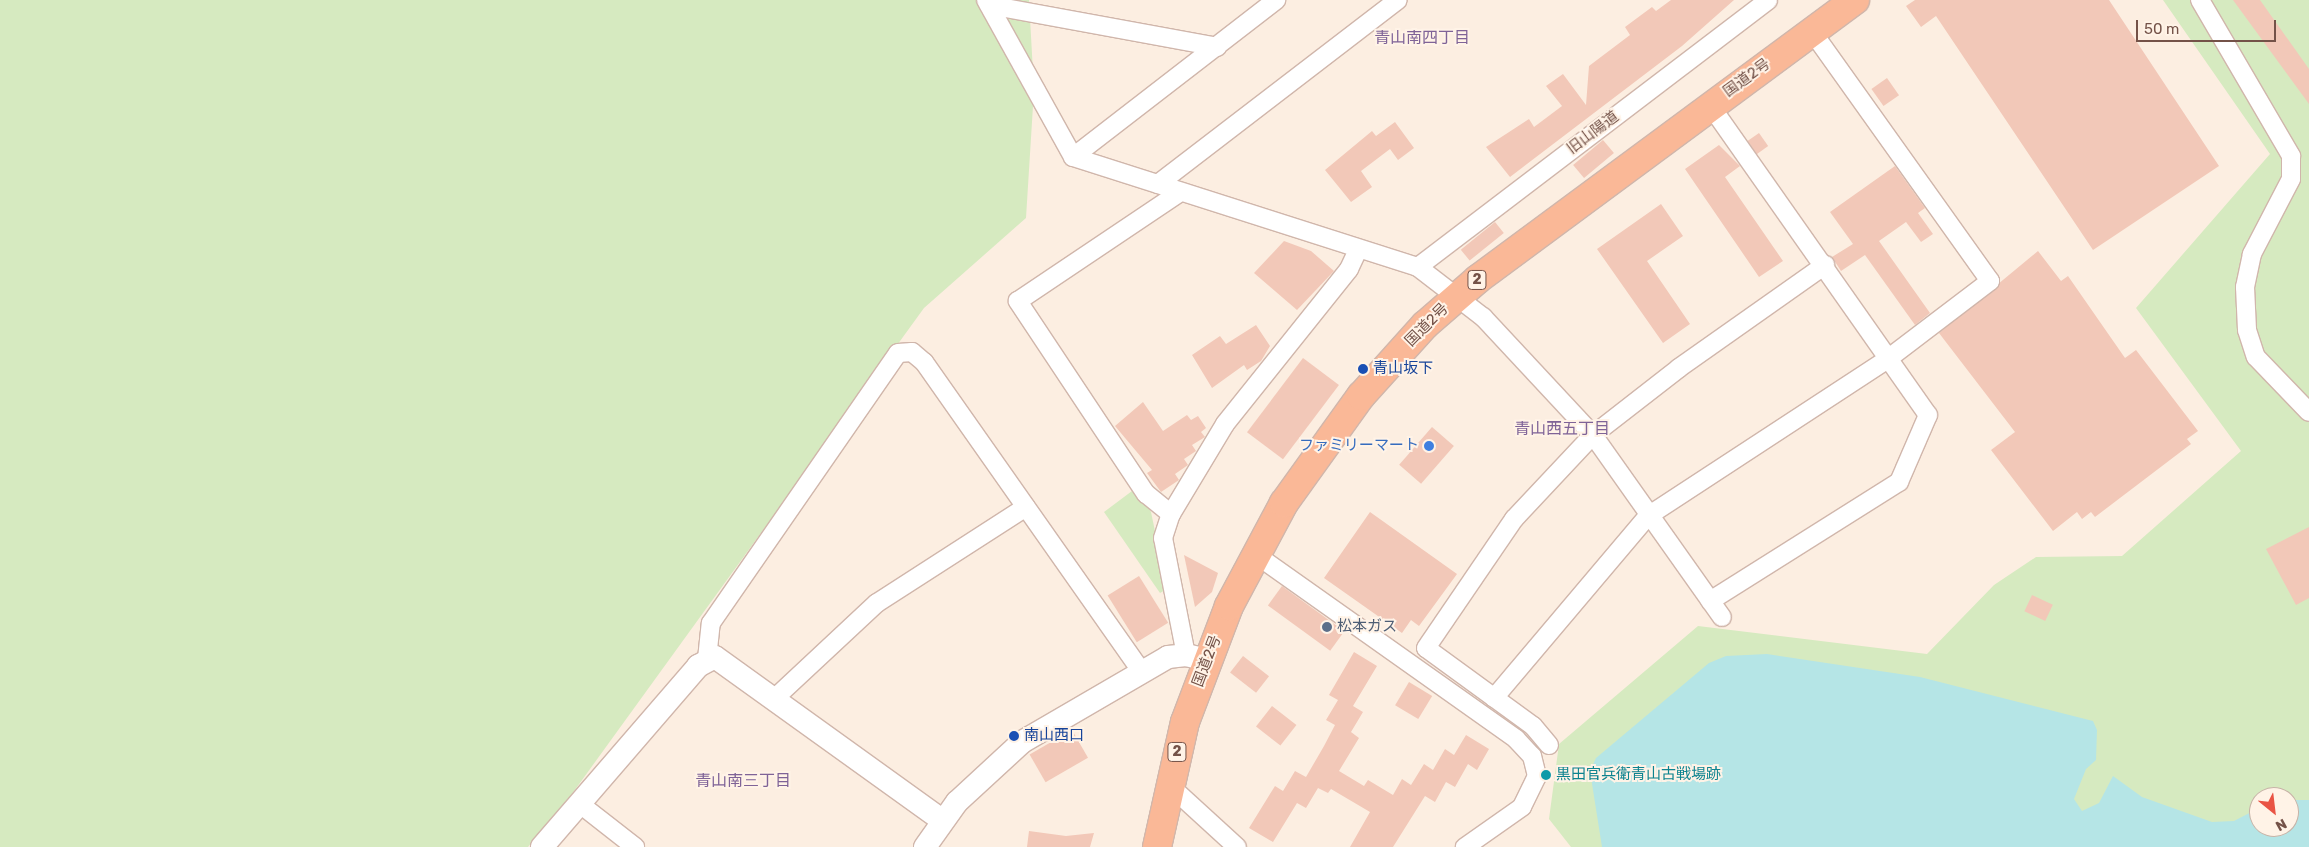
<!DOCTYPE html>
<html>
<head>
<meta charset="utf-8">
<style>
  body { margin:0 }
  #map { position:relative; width:2309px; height:847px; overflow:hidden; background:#fceee1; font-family:Rubik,"Noto Sans JP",sans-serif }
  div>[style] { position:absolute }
  .green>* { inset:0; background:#d6eac0 }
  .water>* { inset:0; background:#b5e5e6 }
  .building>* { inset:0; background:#f2c8b8; transform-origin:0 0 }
  .roads { filter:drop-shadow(1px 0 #d0b6ab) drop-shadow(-1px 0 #d0b6ab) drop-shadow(0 1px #d0b6ab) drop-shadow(0 -1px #d0b6ab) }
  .minor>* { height:18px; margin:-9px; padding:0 9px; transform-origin:9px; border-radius:9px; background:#fff }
  .tertiary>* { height:22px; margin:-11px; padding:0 11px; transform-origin:11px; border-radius:11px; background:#fff }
  .trunk>* { height:28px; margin:-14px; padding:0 14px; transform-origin:14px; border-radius:14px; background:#fab897 }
  .dots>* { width:14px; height:14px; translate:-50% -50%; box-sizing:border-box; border:2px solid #fff3e7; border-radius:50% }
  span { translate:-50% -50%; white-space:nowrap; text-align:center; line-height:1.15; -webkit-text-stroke:4px #fff3e7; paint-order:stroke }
  .shield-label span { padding:1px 4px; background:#fff3e7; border:1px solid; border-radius:4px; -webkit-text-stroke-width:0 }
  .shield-label { font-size:14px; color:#745248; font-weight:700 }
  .street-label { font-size:15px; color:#745248 }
  .transit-label { font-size:15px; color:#164399 }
  .left { translate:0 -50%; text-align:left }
  .shop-label { font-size:15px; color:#366cbe }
  .right { translate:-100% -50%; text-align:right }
  .service-label { font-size:15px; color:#4e5e75 }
  .culture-label { font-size:15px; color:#0d838f }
  .neighbourhood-label { font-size:16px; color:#7f6397 }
  .north { position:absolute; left:2249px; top:787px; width:50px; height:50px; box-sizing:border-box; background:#fff3e7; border:1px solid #c7b3a7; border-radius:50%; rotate:151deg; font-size:14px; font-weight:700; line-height:20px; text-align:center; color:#745248 }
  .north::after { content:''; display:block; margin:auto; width:18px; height:22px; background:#e95444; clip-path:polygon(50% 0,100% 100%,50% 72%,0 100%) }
  .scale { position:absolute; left:2136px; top:20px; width:140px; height:22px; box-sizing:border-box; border:2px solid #745248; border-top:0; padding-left:6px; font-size:15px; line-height:18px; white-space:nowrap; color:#745248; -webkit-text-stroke:4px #fff3e7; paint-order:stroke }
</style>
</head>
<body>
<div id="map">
  <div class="green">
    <i style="clip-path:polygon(0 0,1029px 0,1034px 90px,1026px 218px,924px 308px,569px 798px,528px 847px,0 847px)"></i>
    <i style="clip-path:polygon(evenodd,2163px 0,2309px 0,2309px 847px,1571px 847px,1549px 819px,1559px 744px,1698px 626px,1927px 654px,1994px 585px,2036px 557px,2122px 556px,2241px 451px,2136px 308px,2270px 154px,2163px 0,2259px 797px,2289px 797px,2289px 827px,2259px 827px,2259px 797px)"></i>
    <i style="clip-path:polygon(1136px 488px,1151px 512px,1167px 589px,1160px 593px,1104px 512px)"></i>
  </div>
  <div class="water">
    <i style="clip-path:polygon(1767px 654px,1920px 677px,2093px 721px,2097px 730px,2096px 760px,2086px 769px,2074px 799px,2082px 811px,2099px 803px,2113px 776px,2142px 797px,2212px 822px,2234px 821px,2259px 808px,2259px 827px,2289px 827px,2289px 800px,2309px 800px,2309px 847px,1602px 847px,1590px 771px,1596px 758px,1709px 663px,1726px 656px)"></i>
  </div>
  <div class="building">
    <i style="clip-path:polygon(1671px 0,1734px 0,1682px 46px,1510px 177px,1486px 147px,1529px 119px,1534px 127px,1562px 106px,1546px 86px,1563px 74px,1586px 105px,1589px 66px,1630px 35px,1625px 27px,1652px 7px,1656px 11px)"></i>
    <i style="clip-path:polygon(1915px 0,2109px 0,2219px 166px,2093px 250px,1936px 16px,1921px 27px,1906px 6px)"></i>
    <i style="clip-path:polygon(2233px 0,2260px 0,2309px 69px,2309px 104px)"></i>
    <i style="left:1887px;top:78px;width:21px;height:19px;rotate:55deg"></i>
    <i style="clip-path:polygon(1395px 122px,1414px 148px,1398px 160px,1390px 149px,1361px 171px,1372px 187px,1351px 202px,1325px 170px,1372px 131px,1376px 136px)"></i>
    <i style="left:1759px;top:133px;width:16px;height:14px;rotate:55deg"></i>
    <i style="left:1603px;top:140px;width:17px;height:39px;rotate:50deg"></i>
    <i style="clip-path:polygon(1719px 145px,1740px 166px,1725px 177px,1783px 261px,1759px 277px,1685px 169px)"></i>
    <i style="clip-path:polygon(1895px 166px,1925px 208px,1918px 213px,1933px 234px,1921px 242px,1906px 222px,1879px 241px,1930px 313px,1915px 325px,1865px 255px,1841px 271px,1832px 257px,1853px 244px,1830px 212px)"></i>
    <i style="clip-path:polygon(1661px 204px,1683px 236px,1647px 261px,1690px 324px,1663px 343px,1597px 249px)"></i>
    <i style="left:1495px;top:222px;width:14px;height:44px;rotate:51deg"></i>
    <i style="clip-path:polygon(1284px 241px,1311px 251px,1334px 271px,1297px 310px,1254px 273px)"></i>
    <i style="clip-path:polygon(2038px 251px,2061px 281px,2068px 276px,2125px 358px,2136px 350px,2198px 431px,2187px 439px,2191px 444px,2095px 517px,2091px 512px,2082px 519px,2077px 512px,2053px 531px,1991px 450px,2015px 432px,1939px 333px)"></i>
    <i style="clip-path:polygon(1256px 325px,1270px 346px,1261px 361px,1247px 370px,1244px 365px,1212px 388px,1192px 355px,1220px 336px,1226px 344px)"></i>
    <i style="left:1303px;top:358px;width:45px;height:93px;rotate:37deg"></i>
    <i style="clip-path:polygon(1143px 402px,1163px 431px,1187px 415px,1191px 420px,1198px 416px,1206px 428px,1201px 432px,1205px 437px,1192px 445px,1196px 451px,1184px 459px,1188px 465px,1175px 474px,1179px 480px,1161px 492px,1147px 473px,1152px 470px,1115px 426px)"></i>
    <i style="left:1432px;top:427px;width:29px;height:50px;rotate:41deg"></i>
    <i style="clip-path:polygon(1370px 512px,1457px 574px,1419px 626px,1411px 620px,1402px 633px,1324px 578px)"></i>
    <i style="clip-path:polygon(2309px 527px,2309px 598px,2296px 605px,2266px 549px)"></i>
    <i style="clip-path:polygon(1184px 555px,1218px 573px,1212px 592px,1195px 607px)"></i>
    <i style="left:1139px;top:576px;width:55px;height:37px;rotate:58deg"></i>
    <i style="left:1282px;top:586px;width:77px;height:24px;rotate:36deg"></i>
    <i style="left:2032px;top:595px;width:23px;height:18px;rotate:25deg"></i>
    <i style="clip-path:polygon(1354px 652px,1377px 666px,1353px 706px,1363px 712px,1351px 732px,1359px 738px,1339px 771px,1364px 786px,1368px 780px,1393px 795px,1402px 779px,1411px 785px,1424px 764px,1433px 770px,1445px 749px,1454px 755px,1466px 735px,1489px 749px,1477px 770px,1468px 764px,1455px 787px,1446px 782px,1435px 802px,1425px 796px,1393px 847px,1350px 847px,1370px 812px,1331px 789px,1328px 793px,1318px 788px,1306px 808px,1297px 803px,1273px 842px,1249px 828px,1275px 786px,1283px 791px,1295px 771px,1306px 777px,1324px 746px,1335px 725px,1326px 720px,1338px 700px,1329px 695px)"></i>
    <i style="left:1243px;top:656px;width:33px;height:21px;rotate:38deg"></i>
    <i style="left:1409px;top:682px;width:27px;height:27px;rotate:31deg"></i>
    <i style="left:1272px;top:706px;width:31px;height:26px;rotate:38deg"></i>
    <i style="left:1072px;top:730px;width:32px;height:49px;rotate:60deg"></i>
    <i style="clip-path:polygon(1029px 831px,1066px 836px,1094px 833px,1090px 847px,1027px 847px)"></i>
  </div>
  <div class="roads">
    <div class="minor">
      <i style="left:986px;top:0;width:179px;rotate:61deg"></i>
      <i style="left:1073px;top:157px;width:362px;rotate:17.7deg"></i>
      <i style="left:1418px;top:267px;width:82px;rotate:37.6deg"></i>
      <i style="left:1483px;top:317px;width:161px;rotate:47deg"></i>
      <i style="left:1593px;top:435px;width:223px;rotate:54.7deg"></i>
      <i style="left:2200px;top:0;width:181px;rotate:59.7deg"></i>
      <i style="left:2291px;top:156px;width:23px;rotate:90deg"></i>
      <i style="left:2291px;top:179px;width:85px;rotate:117.5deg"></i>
      <i style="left:2252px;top:254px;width:34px;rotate:102deg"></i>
      <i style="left:2245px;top:287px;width:43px;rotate:87.3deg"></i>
      <i style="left:2247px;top:330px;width:28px;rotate:72deg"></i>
      <i style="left:2256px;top:357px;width:76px;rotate:46.1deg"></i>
      <i style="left:989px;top:5px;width:232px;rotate:10.4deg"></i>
      <i style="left:1710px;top:105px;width:379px;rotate:54.9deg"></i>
      <i style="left:1928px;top:415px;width:73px;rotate:113.4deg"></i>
      <i style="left:1899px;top:482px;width:223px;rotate:147.8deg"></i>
      <i style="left:1073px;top:157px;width:257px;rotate:-37.7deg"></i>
      <i style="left:1158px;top:184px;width:302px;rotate:-37.5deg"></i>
      <i style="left:1418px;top:267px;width:440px;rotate:-37.3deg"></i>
      <i style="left:1171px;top:514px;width:32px;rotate:-141deg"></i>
      <i style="left:1146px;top:494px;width:232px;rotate:-123.6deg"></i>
      <i style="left:1018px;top:301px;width:192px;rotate:-33.9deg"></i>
      <i style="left:1255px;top:554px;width:320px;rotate:35.3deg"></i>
      <i style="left:1516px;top:739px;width:23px;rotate:47deg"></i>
      <i style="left:1532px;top:756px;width:21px;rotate:76deg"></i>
      <i style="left:1537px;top:776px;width:34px;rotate:116deg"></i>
      <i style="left:1522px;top:807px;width:70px;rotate:144.9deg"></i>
      <i style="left:1186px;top:655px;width:119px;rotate:-101.1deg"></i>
      <i style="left:1163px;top:538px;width:25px;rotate:-72deg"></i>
      <i style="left:1171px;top:514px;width:105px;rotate:-59deg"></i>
      <i style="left:1225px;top:424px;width:198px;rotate:-51.3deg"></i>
      <i style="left:1349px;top:269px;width:21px;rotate:-65deg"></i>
      <i style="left:707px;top:659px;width:36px;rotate:-84deg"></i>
      <i style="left:711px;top:623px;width:328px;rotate:-55.3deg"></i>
      <i style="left:898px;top:353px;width:14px;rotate:-4deg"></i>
      <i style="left:912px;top:352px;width:16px;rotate:40deg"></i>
      <i style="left:924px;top:362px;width:378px;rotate:54.9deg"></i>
      <i style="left:775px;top:698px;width:139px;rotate:-43deg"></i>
      <i style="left:877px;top:603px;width:177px;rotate:-32.8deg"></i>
      <i style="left:1494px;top:698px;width:238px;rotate:-49.8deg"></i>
      <i style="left:1648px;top:516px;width:288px;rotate:-33.2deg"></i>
      <i style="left:1889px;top:358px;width:127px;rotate:-37.3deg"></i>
      <i style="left:1990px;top:281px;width:307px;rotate:-125.5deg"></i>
      <i style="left:1549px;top:745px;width:25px;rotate:-130deg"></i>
      <i style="left:1533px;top:726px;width:132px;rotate:-143.9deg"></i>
      <i style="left:1426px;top:648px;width:156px;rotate:-55.7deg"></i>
      <i style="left:1514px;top:519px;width:115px;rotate:-46.8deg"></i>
      <i style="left:1593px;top:435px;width:109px;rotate:-37.9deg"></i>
      <i style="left:1679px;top:368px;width:179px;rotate:-35.2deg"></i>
      <i style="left:1169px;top:785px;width:92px;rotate:42.4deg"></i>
      <i style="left:580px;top:804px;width:70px;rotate:38deg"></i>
    </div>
    <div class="tertiary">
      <i style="left:542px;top:847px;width:239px;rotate:-49.2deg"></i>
      <i style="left:698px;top:666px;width:19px;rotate:-28deg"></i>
      <i style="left:715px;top:657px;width:279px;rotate:35.7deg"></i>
      <i style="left:925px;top:847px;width:55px;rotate:-54.6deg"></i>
      <i style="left:957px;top:802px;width:88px;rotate:-42.7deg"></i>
      <i style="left:1022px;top:742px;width:169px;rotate:-30.2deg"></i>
      <i style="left:1168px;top:657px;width:18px;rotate:-6deg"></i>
      <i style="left:1186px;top:655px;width:22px;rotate:13deg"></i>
    </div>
    <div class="trunk">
      <i style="left:1157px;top:847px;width:128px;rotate:-77.4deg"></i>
      <i style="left:1185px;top:722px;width:124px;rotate:-69.2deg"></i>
      <i style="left:1229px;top:606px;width:117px;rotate:-61.9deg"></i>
      <i style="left:1284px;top:503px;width:132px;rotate:-54.3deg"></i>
      <i style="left:1361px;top:396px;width:96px;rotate:-48deg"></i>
      <i style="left:1425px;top:325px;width:70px;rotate:-41deg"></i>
      <i style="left:1478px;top:279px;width:469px;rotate:-36.5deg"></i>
    </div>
  </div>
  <div class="dots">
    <i style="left:1363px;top:369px;background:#1a4fb4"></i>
    <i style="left:1429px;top:446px;background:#3f7fe0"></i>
    <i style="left:1327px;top:627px;background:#5c6f8a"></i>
    <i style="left:1014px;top:736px;background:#1a4fb4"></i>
    <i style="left:1546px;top:775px;background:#0f9aa8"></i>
  </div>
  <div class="shield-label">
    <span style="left:1477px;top:280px">2</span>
    <span style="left:1177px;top:752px">2</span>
  </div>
  <div class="street-label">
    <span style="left:1747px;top:78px;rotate:-36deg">国道2号</span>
    <span style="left:1593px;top:133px;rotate:-37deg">旧山陽道</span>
    <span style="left:1427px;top:325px;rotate:-45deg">国道2号</span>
    <span style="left:1207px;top:661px;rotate:-69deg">国道2号</span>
  </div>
  <div class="transit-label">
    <span class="left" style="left:1373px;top:369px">青山坂下</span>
    <span class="left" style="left:1024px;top:736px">南山西口</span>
  </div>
  <div class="shop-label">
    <span class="right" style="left:1419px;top:446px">ファミリーマート</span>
  </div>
  <div class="service-label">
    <span class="left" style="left:1337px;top:627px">松本ガス</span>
  </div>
  <div class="culture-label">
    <span class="left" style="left:1556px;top:775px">黒田官兵衛青山古戦場跡</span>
  </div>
  <div class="neighbourhood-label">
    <span style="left:1422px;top:38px">青山南四丁目</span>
    <span style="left:1562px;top:429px">青山西五丁目</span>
    <span style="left:743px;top:781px">青山南三丁目</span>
  </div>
  <div class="north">N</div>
  <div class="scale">50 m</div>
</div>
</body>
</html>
